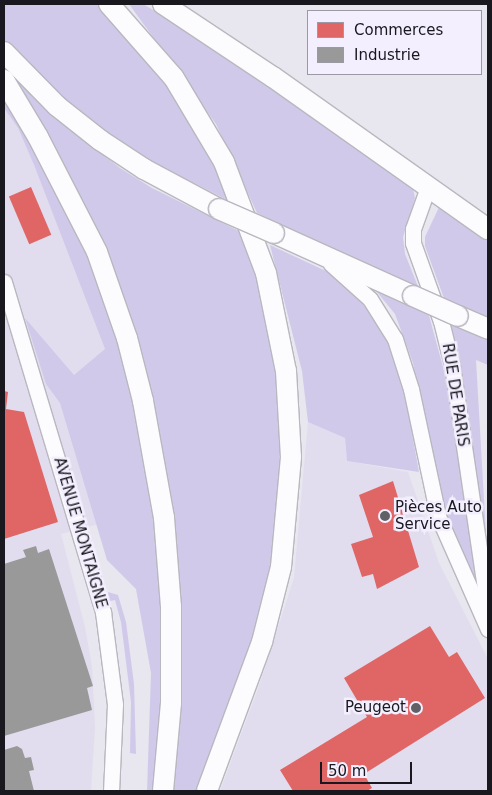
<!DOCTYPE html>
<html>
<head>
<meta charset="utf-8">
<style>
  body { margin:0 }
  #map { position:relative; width:492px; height:795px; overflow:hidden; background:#e8e6ef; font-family:"DejaVu Sans",sans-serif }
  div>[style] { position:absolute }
  .built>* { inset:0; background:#e1ddee }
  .green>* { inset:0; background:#d1c9ea }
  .shops>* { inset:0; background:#e06666; transform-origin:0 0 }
  .industry>* { inset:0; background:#999 }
  .roads { filter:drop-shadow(1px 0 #b9b7bf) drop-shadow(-1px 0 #b9b7bf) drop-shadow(0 1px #b9b7bf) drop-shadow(0 -1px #b9b7bf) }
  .minor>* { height:15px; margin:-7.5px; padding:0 7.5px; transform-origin:7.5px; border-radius:7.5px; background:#fcfbfd }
  .major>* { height:20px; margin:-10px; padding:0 10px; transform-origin:10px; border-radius:10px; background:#fcfbfd }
  .bridges { filter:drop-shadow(1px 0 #b9b7bf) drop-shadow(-1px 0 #b9b7bf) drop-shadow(0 1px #b9b7bf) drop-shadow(0 -1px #b9b7bf) }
  .major-bridge>* { height:20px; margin:-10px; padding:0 10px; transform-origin:10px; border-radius:10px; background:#fcfbfd }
  .dots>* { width:14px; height:14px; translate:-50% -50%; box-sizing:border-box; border:2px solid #f3effe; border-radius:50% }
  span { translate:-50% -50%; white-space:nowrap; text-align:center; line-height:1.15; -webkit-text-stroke:5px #f3effe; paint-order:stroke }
  .street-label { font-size:15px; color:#19181e }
  .poi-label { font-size:15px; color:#19181e }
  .left { translate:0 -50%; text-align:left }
  .right { translate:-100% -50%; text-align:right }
  .frame { position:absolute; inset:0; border:5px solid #19181e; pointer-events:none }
  .legend { position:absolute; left:307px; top:10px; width:175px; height:65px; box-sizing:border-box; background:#f3effe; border:1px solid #9c99a4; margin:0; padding:6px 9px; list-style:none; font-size:15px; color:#19181e }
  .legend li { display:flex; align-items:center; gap:10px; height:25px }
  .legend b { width:25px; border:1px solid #9c99a4 }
  .scale { position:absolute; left:320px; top:762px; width:92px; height:22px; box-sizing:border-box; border:2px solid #19181e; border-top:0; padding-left:6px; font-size:15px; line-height:18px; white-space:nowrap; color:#19181e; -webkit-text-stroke:4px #f3effe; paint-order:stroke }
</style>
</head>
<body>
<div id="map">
  <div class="built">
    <i style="clip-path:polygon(4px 108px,18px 128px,34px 165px,105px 349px,141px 513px,61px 534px,85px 627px,92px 667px,95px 727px,91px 791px,4px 791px)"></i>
    <i style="clip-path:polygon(308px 422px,345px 438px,347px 461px,408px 472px,439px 563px,488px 659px,488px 791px,220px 791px,258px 689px,294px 578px)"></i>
  </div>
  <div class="green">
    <i style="clip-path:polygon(4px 4px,99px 4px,161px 72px,218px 170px,231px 202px,120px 145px,58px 95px,4px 40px)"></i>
    <i style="clip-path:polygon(129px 4px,143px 4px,170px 20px,406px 181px,413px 189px,415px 198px,403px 237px,405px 254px,419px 289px,257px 213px,216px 124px)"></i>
    <i style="clip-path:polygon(4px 64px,52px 115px,120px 168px,152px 188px,243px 233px,263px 290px,282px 408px,275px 549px,255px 641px,200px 791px,173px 791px,172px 516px,148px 379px,26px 99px)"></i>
    <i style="clip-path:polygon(4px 94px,83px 243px,128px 368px,158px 542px,164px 672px,155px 791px,147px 791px,151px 673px,136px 589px,107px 560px,60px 403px,46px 384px,25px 318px,74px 375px,105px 349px,34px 165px,18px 128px,4px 108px)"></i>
    <i style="clip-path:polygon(441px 203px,488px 237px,488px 321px,445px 301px,425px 246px,425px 237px)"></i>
    <i style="clip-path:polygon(270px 245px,328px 272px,352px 290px,383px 331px,403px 384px,419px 472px,347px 461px,345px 438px,308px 422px,302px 371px)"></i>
    <i style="clip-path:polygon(372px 286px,428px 312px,449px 389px,476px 579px,470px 581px,436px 481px,413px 363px,395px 314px)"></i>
    <i style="clip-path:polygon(448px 322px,488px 340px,488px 365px,476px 360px,488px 569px,462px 379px)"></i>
    <i style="clip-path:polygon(108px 592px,118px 595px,126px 622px,134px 684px,136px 754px,130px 753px,131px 702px,121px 622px,115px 600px,106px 602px)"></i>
  </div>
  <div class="shops">
    <i style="left:31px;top:187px;width:52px;height:24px;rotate:67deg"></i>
    <i style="clip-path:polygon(4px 391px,8px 392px,6px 409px,24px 412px,58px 522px,4px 539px)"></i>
    <i style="clip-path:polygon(393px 481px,419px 567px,377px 589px,373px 574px,362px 577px,351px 544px,373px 537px,359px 495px)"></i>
    <i style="clip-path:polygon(430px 626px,449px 657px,457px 652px,485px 698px,364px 774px,372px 788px,367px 791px,293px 791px,280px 770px,367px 717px,344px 678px)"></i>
  </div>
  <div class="industry">
    <i style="clip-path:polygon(36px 546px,38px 553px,49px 549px,93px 686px,87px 688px,92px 710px,4px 736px,4px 564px,26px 557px,23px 550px)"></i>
    <i style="clip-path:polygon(17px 746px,22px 749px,25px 758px,31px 757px,34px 770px,29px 771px,34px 791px,4px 791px,4px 750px)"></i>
  </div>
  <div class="roads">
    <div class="minor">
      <i style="left:428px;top:187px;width:45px;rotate:109.7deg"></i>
      <i style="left:413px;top:229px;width:14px;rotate:90deg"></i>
      <i style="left:413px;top:243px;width:83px;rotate:70.3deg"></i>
      <i style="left:441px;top:321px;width:45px;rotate:76deg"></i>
      <i style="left:452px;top:365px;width:247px;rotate:81.6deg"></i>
      <i style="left:331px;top:264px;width:52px;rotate:41.9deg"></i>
      <i style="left:370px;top:299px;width:47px;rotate:58deg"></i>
      <i style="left:395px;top:339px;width:52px;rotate:72.3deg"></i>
      <i style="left:411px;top:389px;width:130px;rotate:78deg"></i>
      <i style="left:438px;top:516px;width:124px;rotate:66.1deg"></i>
      <i style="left:4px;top:282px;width:345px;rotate:73.3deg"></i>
      <i style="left:103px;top:612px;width:93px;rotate:82.6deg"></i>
      <i style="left:115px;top:704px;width:87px;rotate:92.6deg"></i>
    </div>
    <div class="major">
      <i style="left:109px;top:4px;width:98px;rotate:48.7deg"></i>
      <i style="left:174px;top:78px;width:98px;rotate:59.2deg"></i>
      <i style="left:224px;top:162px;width:119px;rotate:69.3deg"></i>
      <i style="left:266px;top:273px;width:100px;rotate:78.5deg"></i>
      <i style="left:286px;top:371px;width:86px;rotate:86.7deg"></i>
      <i style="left:291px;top:457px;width:110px;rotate:95.2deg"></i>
      <i style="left:281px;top:567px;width:77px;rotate:104.2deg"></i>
      <i style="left:262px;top:642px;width:159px;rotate:110.3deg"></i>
      <i style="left:163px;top:4px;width:132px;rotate:33.6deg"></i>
      <i style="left:273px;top:77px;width:263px;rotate:35.3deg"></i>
      <i style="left:4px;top:52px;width:76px;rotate:45.5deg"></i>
      <i style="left:57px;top:106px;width:55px;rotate:38.3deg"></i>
      <i style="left:100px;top:140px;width:53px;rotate:33.4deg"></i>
      <i style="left:144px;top:169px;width:85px;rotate:28.1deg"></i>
      <i style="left:4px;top:80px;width:66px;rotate:59.2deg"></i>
      <i style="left:38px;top:137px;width:129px;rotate:62.8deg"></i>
      <i style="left:97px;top:252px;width:91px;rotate:70.8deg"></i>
      <i style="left:127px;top:338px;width:65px;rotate:75.7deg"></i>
      <i style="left:143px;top:401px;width:119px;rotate:79.8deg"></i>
      <i style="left:164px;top:518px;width:88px;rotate:85.5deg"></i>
      <i style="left:171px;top:606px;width:97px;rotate:90deg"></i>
      <i style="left:171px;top:703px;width:88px;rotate:95.2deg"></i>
      <i style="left:274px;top:233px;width:153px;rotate:24.4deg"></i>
      <i style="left:458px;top:316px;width:33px;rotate:23deg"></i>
    </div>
  </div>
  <div class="bridges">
    <div class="major-bridge">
      <i style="left:219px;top:209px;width:60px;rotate:23.6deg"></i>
      <i style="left:413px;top:296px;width:49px;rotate:24deg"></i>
    </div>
  </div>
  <div class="dots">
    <i style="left:385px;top:516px;background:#616067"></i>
    <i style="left:416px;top:708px;background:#616067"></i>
  </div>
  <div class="street-label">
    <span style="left:455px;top:395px;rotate:81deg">RUE DE PARIS</span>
    <span style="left:80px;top:533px;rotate:74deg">AVENUE MONTAIGNE</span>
  </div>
  <div class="poi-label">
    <span class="left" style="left:395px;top:516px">Pièces Auto<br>Service</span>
    <span class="right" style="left:406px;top:708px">Peugeot</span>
  </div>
  <div class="frame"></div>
  <ul class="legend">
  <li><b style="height:14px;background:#e06666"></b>Commerces</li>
  <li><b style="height:14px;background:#999"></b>Industrie</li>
  </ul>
  <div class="scale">50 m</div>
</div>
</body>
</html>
